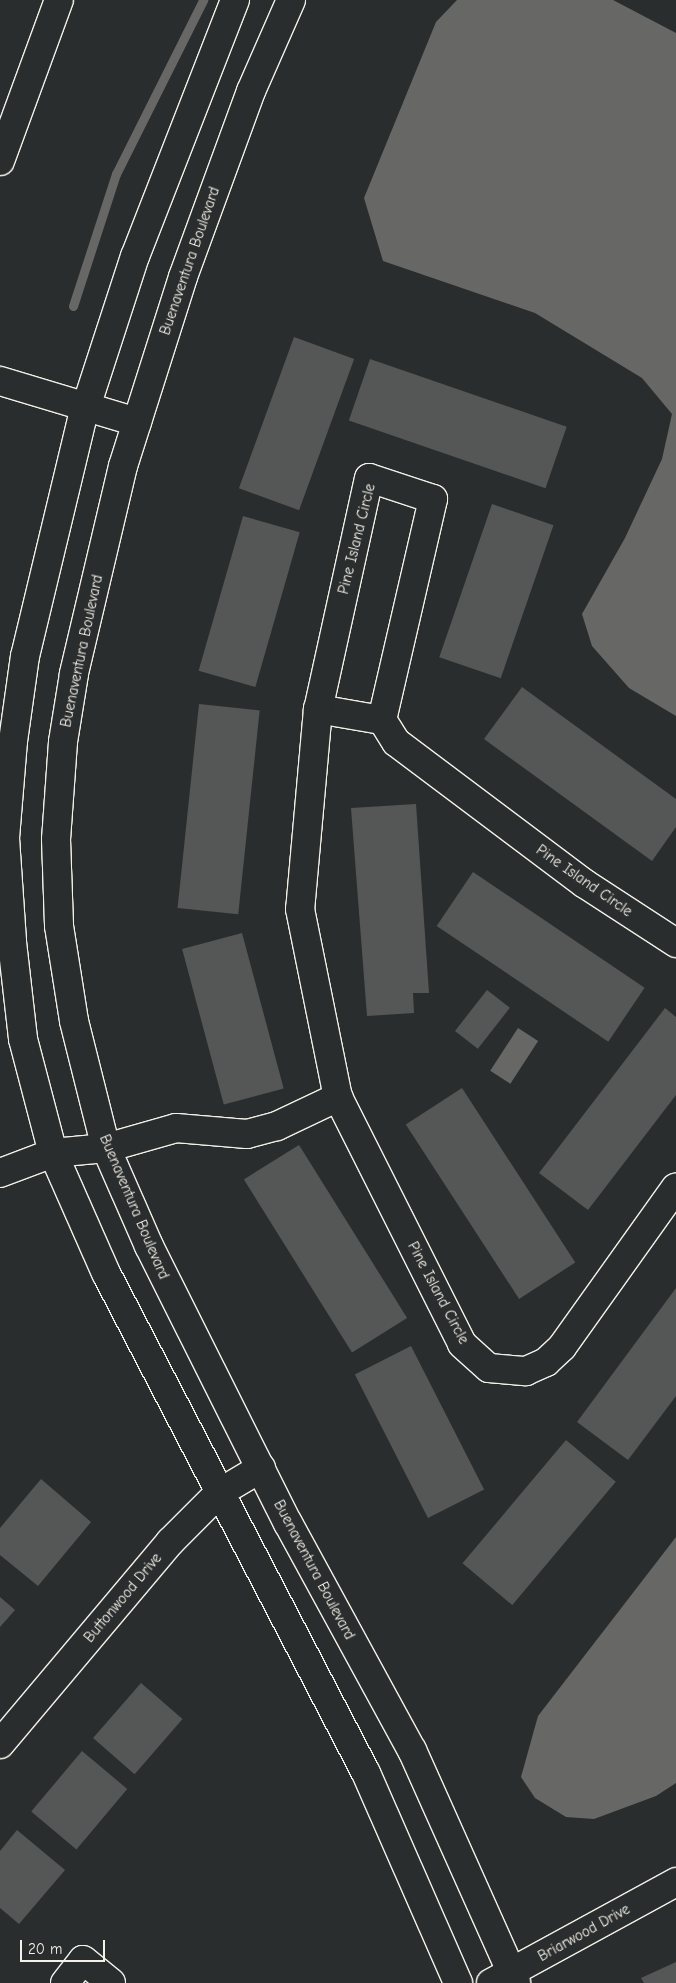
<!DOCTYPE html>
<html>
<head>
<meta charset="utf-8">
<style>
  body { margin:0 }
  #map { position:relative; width:676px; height:1983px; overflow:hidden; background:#2a2d2e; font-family:"Comic Neue",sans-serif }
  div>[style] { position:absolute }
  .water>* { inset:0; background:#676866; transform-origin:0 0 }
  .stream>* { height:9px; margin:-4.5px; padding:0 4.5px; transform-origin:4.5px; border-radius:4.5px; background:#676866 }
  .building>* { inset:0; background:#555756; transform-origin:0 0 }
  .roads { filter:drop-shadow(1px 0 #f4f1e8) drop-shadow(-1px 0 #f4f1e8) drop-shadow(0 1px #f4f1e8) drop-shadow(0 -1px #f4f1e8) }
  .minor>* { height:28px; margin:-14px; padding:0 14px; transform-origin:14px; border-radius:14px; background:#2a2d2e }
  .major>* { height:28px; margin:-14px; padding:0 14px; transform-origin:14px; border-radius:14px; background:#2a2d2e }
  span { translate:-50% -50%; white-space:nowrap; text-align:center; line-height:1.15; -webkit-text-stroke:4.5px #2a2d2e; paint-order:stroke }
  .street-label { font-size:15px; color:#f4f1e8 }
  .scale { position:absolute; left:20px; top:1940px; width:85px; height:22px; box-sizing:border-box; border:2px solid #f4f1e8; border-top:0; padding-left:6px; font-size:15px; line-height:18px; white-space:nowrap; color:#f4f1e8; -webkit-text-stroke:4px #2a2d2e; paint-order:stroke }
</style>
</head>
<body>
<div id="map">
  <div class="water">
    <i style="clip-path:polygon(457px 0,613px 0,676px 33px,676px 716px,629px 688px,592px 646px,582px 614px,625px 538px,662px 459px,672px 414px,642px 378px,535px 313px,383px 261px,364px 198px,436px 22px)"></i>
    <i style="left:518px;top:1028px;width:24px;height:51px;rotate:33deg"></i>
    <i style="clip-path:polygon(676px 1537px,676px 1783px,656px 1796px,594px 1819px,566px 1817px,535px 1798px,521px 1777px,538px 1716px)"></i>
  </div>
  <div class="stream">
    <i style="left:73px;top:306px;width:139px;rotate:-72deg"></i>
    <i style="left:116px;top:174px;width:195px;rotate:-63.4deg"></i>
  </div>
  <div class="building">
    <i style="left:294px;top:337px;width:64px;height:161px;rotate:20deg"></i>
    <i style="left:370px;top:359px;width:208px;height:65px;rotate:19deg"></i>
    <i style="left:492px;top:504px;width:65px;height:162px;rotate:19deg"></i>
    <i style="left:243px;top:516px;width:59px;height:161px;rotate:16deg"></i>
    <i style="clip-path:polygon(522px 687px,676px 799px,676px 827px,652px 861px,484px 739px)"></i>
    <i style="left:199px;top:704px;width:61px;height:205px;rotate:6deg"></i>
    <i style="clip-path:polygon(416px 804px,429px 993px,413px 993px,414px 1013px,367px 1016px,351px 808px)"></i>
    <i style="left:473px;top:872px;width:207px;height:65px;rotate:34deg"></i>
    <i style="left:242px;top:933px;width:161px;height:62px;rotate:75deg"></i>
    <i style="left:487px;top:990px;width:29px;height:52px;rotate:38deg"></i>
    <i style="clip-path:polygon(665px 1008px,676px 1017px,676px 1095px,588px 1210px,539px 1173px)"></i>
    <i style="left:462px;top:1088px;width:208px;height:67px;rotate:57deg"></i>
    <i style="left:299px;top:1145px;width:204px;height:65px;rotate:58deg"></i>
    <i style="clip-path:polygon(676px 1288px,676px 1396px,628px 1460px,577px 1422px)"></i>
    <i style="left:411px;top:1346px;width:161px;height:63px;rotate:63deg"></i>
    <i style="left:566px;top:1440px;width:65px;height:161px;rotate:40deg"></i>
    <i style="clip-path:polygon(41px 1479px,91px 1522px,38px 1586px,0 1555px,0 1528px)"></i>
    <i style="clip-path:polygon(0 1597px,15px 1610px,0 1627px)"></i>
    <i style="left:141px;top:1683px;width:55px;height:73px;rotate:41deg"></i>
    <i style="left:82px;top:1751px;width:59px;height:79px;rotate:40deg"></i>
    <i style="clip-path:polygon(17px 1830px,65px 1870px,19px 1924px,0 1908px,0 1851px)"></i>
    <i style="clip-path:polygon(676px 1962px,676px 1983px,644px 1983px,641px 1978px)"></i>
  </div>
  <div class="roads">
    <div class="minor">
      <i style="left:0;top:161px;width:171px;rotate:-69.9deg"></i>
      <i style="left:0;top:381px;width:143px;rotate:16.7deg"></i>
      <i style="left:318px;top:709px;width:65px;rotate:9.8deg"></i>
      <i style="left:676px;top:943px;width:108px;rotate:-147deg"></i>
      <i style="left:585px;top:884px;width:236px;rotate:-143.1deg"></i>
      <i style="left:396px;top:742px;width:26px;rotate:-122deg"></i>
      <i style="left:382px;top:720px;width:227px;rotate:-77deg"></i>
      <i style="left:433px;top:499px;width:67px;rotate:-161.8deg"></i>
      <i style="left:369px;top:478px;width:237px;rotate:102.4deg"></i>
      <i style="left:318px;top:709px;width:201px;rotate:95.1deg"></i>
      <i style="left:300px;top:909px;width:192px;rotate:78.6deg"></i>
      <i style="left:338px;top:1097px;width:276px;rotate:63.3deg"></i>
      <i style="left:462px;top:1344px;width:36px;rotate:42deg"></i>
      <i style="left:489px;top:1368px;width:37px;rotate:5deg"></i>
      <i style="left:526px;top:1371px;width:22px;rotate:-24deg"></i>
      <i style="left:546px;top:1362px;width:22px;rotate:-43deg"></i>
      <i style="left:562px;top:1347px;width:196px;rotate:-54.5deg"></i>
      <i style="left:0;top:1173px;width:57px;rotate:-20.7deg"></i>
      <i style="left:53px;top:1153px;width:53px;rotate:-5.4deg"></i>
      <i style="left:106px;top:1148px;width:73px;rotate:-15.9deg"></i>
      <i style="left:176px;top:1128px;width:71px;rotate:4.8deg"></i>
      <i style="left:247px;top:1134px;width:31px;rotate:-15deg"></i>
      <i style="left:277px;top:1126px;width:68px;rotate:-25.4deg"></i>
      <i style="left:0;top:1744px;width:264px;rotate:-49.9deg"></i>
      <i style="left:170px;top:1542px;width:69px;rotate:-45deg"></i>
      <i style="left:219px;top:1493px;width:49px;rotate:-30.8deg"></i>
      <i style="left:65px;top:1983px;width:29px;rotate:-52deg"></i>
      <i style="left:83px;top:1960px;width:36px;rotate:39deg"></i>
      <i style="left:491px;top:1983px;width:211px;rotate:-28.6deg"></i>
    </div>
    <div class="major">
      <i style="left:235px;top:0;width:275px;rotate:111.3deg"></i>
      <i style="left:135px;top:256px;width:171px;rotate:108deg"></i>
      <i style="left:82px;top:419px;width:244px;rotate:103.5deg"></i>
      <i style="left:25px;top:656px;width:86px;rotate:98deg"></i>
      <i style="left:13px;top:741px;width:97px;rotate:94.7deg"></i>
      <i style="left:5px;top:838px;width:104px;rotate:86.1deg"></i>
      <i style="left:12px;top:942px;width:98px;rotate:83.5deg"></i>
      <i style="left:23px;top:1039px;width:118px;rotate:75.3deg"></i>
      <i style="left:53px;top:1153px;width:131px;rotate:66.2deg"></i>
      <i style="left:106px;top:1273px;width:564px;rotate:62.53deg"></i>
      <i style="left:366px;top:1773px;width:229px;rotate:66.3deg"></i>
      <i style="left:291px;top:0;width:99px;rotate:113.7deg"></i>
      <i style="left:251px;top:91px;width:198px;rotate:110.1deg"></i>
      <i style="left:183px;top:277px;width:198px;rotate:107.6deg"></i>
      <i style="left:123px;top:466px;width:214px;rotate:103.3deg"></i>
      <i style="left:74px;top:674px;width:69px;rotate:99.2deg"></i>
      <i style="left:63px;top:742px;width:97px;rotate:94.1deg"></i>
      <i style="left:56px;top:839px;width:87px;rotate:88deg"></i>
      <i style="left:59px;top:926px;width:96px;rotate:81deg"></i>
      <i style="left:74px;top:1021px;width:131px;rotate:75.9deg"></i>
      <i style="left:106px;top:1148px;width:107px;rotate:66.3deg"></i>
      <i style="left:149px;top:1246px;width:310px;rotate:63.4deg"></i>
      <i style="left:288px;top:1523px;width:259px;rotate:61.4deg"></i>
      <i style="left:412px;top:1750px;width:255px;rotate:65.9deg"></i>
    </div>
  </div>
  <div class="street-label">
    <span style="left:190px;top:261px;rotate:-71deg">Buenaventura Boulevard</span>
    <span style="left:357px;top:539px;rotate:-76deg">Pine Island Circle</span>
    <span style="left:82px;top:651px;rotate:-78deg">Buenaventura Boulevard</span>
    <span style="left:584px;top:881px;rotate:35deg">Pine Island Circle</span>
    <span style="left:134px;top:1207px;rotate:67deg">Buenaventura Boulevard</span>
    <span style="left:438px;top:1293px;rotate:62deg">Pine Island Circle</span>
    <span style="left:314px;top:1570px;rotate:62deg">Buenaventura Boulevard</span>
    <span style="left:123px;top:1598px;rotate:-50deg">Buttonwood Drive</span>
    <span style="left:584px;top:1933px;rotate:-29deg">Briarwood Drive</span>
  </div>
  <div class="scale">20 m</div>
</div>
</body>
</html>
